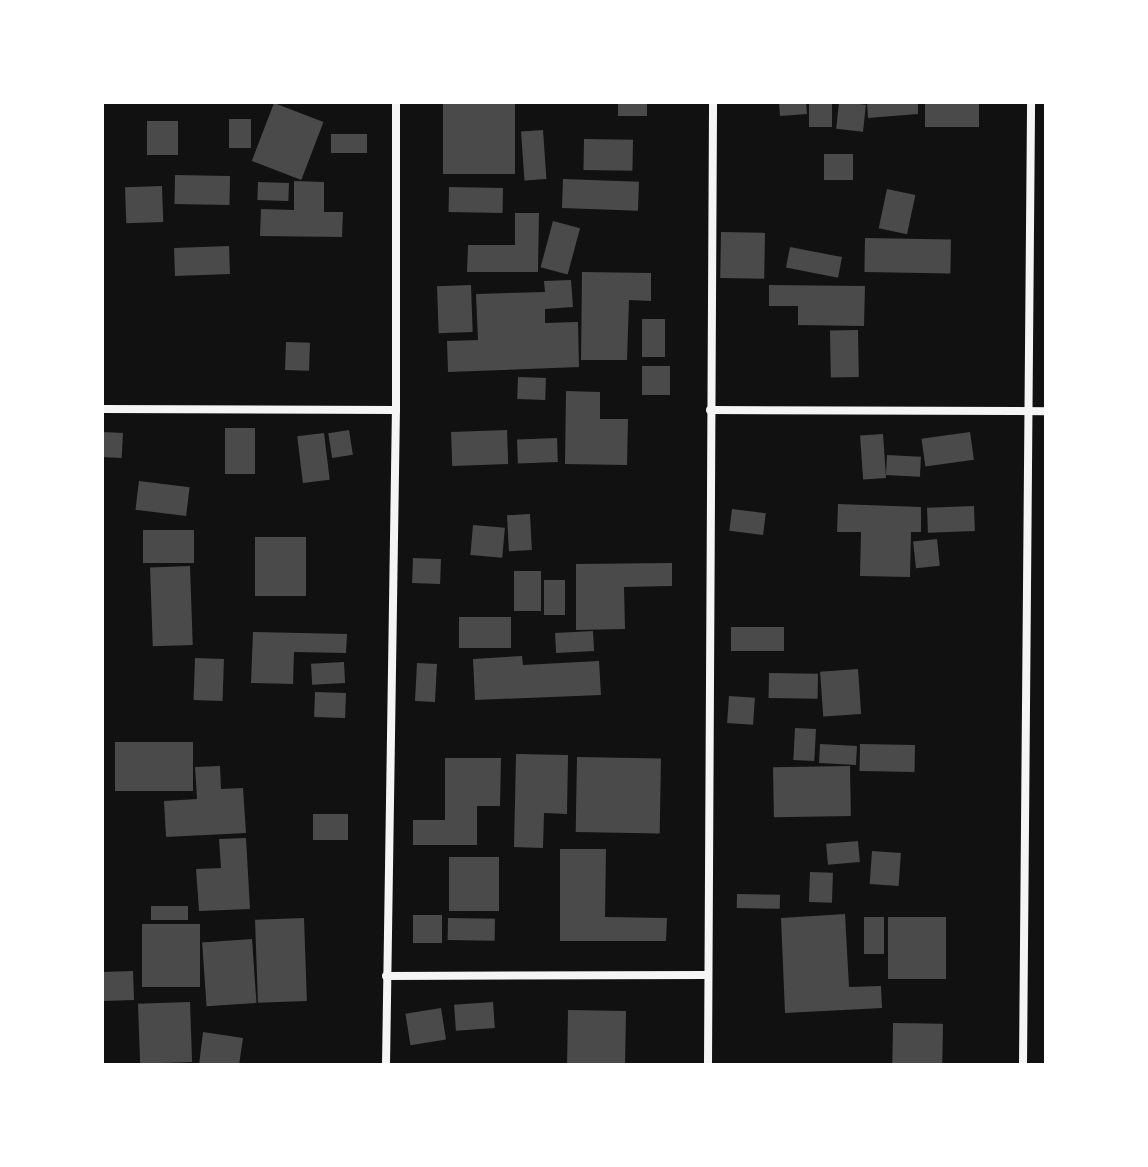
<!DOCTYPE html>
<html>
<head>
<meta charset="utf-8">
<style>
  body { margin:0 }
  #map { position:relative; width:1148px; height:1167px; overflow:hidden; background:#111; font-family:"PT Sans",sans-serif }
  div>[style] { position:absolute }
  .building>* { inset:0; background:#4a4a4a; transform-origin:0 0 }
  .minor>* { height:8px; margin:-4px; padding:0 4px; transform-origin:4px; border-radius:4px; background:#f5f5f5 }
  span { translate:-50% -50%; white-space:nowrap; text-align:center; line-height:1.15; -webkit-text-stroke:7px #fff; paint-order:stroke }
  .frame { position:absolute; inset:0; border:104px solid #fff; pointer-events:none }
</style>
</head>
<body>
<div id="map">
  <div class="building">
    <i style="left:443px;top:102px;width:72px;height:72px"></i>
    <i style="left:618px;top:102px;width:29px;height:14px"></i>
    <i style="clip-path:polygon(779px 102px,806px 102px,807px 114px,780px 116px)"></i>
    <i style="left:809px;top:102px;width:23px;height:25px"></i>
    <i style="left:839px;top:102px;width:27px;height:27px;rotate:6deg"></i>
    <i style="clip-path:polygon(867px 102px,918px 102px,918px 114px,868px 118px)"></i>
    <i style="left:925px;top:102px;width:54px;height:25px"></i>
    <i style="left:274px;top:103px;width:53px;height:62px;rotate:21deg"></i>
    <i style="left:229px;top:119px;width:22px;height:29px"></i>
    <i style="left:147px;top:121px;width:31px;height:34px"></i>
    <i style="left:543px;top:130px;width:49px;height:22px;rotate:86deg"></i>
    <i style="left:331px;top:134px;width:36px;height:19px"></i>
    <i style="left:584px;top:139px;width:49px;height:31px;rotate:1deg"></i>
    <i style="left:853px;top:154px;width:26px;height:29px;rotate:90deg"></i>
    <i style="left:175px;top:175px;width:55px;height:29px;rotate:1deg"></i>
    <i style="left:563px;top:179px;width:76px;height:29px;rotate:2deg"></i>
    <i style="clip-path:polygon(294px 181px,324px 182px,324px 212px,343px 212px,342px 237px,260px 236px,261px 209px,294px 210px)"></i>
    <i style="left:258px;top:182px;width:31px;height:18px;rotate:2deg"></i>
    <i style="left:162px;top:186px;width:36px;height:37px;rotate:88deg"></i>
    <i style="left:449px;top:187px;width:54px;height:25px;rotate:1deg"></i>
    <i style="left:887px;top:189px;width:29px;height:40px;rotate:12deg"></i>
    <i style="clip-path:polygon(515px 213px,539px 213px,538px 272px,467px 272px,468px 245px,515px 245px)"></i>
    <i style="left:553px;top:221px;width:28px;height:48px;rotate:15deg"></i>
    <i style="left:721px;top:232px;width:44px;height:46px;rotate:1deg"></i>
    <i style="left:865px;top:238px;width:86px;height:34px;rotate:1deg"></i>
    <i style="left:229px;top:246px;width:28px;height:55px;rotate:88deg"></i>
    <i style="left:790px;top:247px;width:53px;height:21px;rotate:11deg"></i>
    <i style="clip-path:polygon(582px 272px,651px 273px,651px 301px,629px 300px,627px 360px,581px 360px)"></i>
    <i style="clip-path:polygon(571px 280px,573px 307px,545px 309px,545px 323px,578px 322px,579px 367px,448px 372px,447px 341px,478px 340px,476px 294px,545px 292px,544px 281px)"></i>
    <i style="left:471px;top:285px;width:47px;height:34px;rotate:88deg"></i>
    <i style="clip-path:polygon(769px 285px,865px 286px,864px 326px,798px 325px,798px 306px,769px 306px)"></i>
    <i style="left:642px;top:319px;width:23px;height:38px"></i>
    <i style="left:858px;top:330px;width:47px;height:28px;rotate:89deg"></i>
    <i style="left:286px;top:342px;width:24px;height:28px;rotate:2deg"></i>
    <i style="left:642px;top:366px;width:28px;height:29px"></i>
    <i style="left:518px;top:377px;width:28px;height:22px;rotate:2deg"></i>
    <i style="clip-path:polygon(566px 391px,600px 392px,600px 419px,628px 419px,627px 465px,565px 464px)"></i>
    <i style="left:225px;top:428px;width:30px;height:46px"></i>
    <i style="left:349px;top:430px;width:25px;height:21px;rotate:81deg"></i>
    <i style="left:507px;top:430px;width:34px;height:56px;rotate:88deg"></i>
    <i style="left:102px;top:432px;width:21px;height:25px;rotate:3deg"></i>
    <i style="left:970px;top:432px;width:28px;height:49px;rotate:82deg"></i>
    <i style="left:324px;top:433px;width:47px;height:27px;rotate:83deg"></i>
    <i style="left:883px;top:434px;width:44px;height:23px;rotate:86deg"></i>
    <i style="left:557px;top:438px;width:24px;height:40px;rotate:88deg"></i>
    <i style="left:887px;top:455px;width:34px;height:20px;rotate:3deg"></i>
    <i style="left:139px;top:481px;width:51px;height:29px;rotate:7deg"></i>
    <i style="clip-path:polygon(838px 504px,921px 507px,921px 532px,911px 532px,910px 577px,860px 576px,861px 532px,837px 532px)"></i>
    <i style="left:974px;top:506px;width:25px;height:47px;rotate:88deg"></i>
    <i style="left:732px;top:509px;width:34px;height:22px;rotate:7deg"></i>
    <i style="left:530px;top:514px;width:36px;height:23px;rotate:87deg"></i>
    <i style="left:473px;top:525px;width:32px;height:30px;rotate:5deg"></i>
    <i style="left:143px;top:530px;width:51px;height:33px"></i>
    <i style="left:255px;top:537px;width:51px;height:59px"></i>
    <i style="left:937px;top:539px;width:27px;height:24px;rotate:84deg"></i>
    <i style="left:413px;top:558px;width:28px;height:25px;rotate:2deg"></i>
    <i style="clip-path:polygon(672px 563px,672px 586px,624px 587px,625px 629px,576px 630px,576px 564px)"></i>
    <i style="left:190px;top:566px;width:79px;height:40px;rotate:88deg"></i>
    <i style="left:514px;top:571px;width:27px;height:40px"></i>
    <i style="left:544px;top:580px;width:21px;height:35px"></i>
    <i style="left:459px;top:617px;width:52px;height:31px"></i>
    <i style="left:731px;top:627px;width:53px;height:24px"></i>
    <i style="left:593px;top:631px;width:20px;height:38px;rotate:87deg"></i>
    <i style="clip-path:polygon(253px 632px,347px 634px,346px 653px,294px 652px,293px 684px,251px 683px)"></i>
    <i style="clip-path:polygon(522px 656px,523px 665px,599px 661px,601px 695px,475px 700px,473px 659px)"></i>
    <i style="left:195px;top:658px;width:29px;height:42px;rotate:2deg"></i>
    <i style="left:344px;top:662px;width:21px;height:33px;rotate:87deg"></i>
    <i style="left:417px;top:663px;width:20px;height:38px;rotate:3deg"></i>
    <i style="left:858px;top:669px;width:45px;height:38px;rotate:86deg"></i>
    <i style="left:769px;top:673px;width:49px;height:25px;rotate:1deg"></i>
    <i style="left:315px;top:692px;width:31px;height:25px;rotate:2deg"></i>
    <i style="left:729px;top:696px;width:26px;height:27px;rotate:4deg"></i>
    <i style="left:795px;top:728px;width:21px;height:32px;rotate:3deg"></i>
    <i style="left:115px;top:742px;width:78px;height:49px"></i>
    <i style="left:820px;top:744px;width:37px;height:19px;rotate:3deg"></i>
    <i style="left:860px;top:744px;width:55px;height:27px;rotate:1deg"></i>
    <i style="clip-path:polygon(516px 754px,568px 755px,567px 814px,544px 813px,543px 848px,514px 847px)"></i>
    <i style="left:577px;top:757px;width:84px;height:75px;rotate:1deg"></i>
    <i style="clip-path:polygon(445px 758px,501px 758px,500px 806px,477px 806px,477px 845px,413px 845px,413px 820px,445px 820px)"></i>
    <i style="clip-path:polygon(220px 766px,221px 789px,243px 788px,246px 833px,166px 837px,164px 801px,197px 799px,195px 767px)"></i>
    <i style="left:850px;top:766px;width:50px;height:77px;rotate:89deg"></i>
    <i style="left:313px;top:814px;width:35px;height:26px"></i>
    <i style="clip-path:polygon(246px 838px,250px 909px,199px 911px,196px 869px,221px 868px,219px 839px)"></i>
    <i style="left:858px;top:841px;width:21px;height:32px;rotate:85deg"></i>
    <i style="clip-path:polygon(560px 849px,606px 849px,605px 917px,667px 918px,666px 941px,560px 941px)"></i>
    <i style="left:872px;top:851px;width:29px;height:33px;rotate:4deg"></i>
    <i style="left:449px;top:857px;width:50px;height:54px"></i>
    <i style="left:810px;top:872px;width:23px;height:30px;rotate:2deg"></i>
    <i style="left:737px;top:894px;width:43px;height:14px;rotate:1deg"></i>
    <i style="left:151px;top:906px;width:37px;height:14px"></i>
    <i style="clip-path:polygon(845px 914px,849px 987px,881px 986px,882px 1008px,785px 1013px,781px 918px)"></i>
    <i style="left:413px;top:915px;width:29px;height:28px"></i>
    <i style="left:864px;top:917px;width:20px;height:37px"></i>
    <i style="left:888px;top:917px;width:58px;height:62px"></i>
    <i style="left:304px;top:918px;width:83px;height:49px;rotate:88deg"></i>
    <i style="left:448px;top:918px;width:47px;height:22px;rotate:1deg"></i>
    <i style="left:142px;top:924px;width:58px;height:63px"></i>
    <i style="left:252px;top:939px;width:64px;height:50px;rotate:86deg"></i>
    <i style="left:133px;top:971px;width:29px;height:31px;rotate:88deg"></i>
    <i style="left:190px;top:1002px;width:60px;height:52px;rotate:88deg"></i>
    <i style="left:493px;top:1002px;width:26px;height:39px;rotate:86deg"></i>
    <i style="left:441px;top:1008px;width:32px;height:36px;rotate:81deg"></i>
    <i style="left:568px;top:1010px;width:58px;height:55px;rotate:1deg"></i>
    <i style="left:893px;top:1023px;width:50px;height:42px;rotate:1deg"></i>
    <i style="clip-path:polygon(203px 1032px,243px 1038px,239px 1065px,199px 1065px)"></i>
  </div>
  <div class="minor">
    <i style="left:102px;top:409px;width:294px;rotate:0.2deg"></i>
    <i style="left:710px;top:410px;width:336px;rotate:0.2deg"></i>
    <i style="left:386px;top:976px;width:321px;rotate:-0.2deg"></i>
    <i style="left:386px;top:1065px;width:655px;rotate:-89.13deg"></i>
    <i style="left:396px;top:410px;width:308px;rotate:-90deg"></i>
    <i style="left:708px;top:1065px;width:963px;rotate:-89.7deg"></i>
    <i style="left:1023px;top:1065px;width:963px;rotate:-89.52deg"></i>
  </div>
  <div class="frame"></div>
</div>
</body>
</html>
